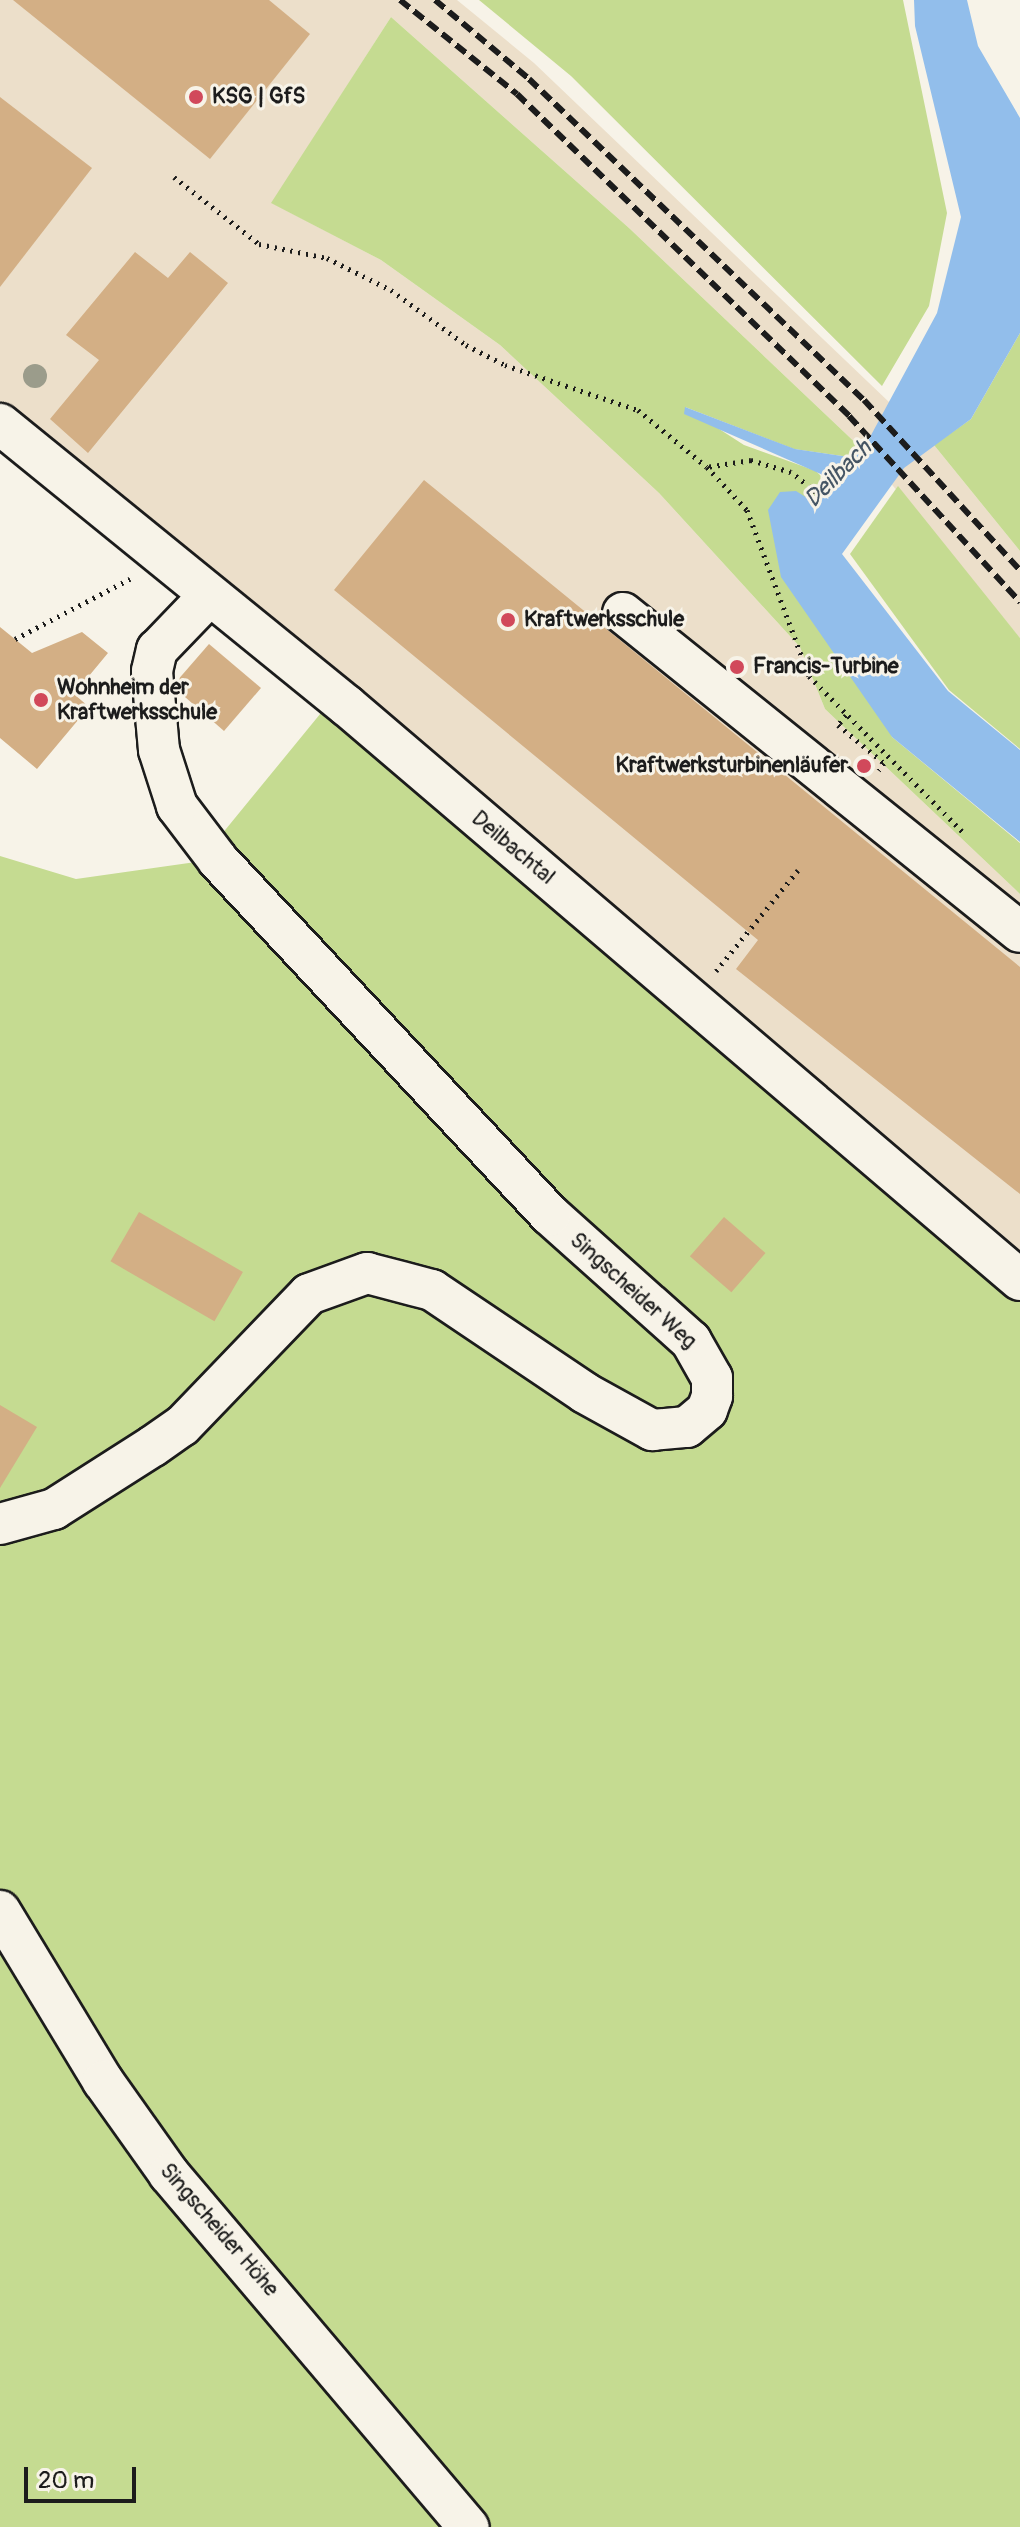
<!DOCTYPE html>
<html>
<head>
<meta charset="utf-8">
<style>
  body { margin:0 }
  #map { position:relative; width:1020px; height:2527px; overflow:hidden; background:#f7f3e8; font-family:Pangolin,sans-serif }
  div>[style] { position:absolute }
  .built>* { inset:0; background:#ecdfca }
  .green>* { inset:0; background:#c5db91 }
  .water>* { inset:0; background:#92beeb }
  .building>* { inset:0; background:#d3af85; transform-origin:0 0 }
  .path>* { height:5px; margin-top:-2.5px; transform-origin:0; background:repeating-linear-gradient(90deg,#1c1c1c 0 2px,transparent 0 8px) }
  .roads { filter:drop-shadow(2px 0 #1c1c1c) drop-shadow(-2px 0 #1c1c1c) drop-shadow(0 2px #1c1c1c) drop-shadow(0 -2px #1c1c1c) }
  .minor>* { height:40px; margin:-20px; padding:0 20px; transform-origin:20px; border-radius:20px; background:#f7f3e8 }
  .rail>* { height:6px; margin-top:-3px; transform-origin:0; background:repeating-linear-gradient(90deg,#1c1c1c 0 12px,transparent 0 18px) }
  .trees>* { width:24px; height:24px; margin:-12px; border-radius:50%; background:#9b9c8b }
  .dots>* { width:22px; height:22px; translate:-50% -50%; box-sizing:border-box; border:4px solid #f7f3e8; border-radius:50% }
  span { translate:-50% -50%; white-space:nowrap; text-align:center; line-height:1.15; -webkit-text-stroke:6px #f7f3e8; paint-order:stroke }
  .poi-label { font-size:22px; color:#1c1c1c; font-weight:700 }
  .left { translate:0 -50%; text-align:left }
  .right { translate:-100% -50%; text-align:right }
  .street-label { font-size:22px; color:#1c1c1c }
  .water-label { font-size:24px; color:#455564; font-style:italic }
  .scale { position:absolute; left:24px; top:2467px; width:112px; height:36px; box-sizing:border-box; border:4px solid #1c1c1c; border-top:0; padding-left:10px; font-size:24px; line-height:28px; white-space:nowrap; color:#1c1c1c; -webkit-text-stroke:6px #f7f3e8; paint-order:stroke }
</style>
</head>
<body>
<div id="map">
  <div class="built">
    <i style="clip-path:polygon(0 0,457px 0,534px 63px,934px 445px,1020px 551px,1020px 638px,863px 450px,629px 228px,391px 17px,272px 203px,381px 260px,500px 345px,659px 493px,800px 647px,825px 709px,1020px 894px,1020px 1253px,0 418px)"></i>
  </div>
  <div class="green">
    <i style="clip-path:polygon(479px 0,903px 0,947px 213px,929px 306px,882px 386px,571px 76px)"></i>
    <i style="clip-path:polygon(391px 17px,629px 228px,863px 450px,849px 457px,794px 449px,685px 407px,744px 445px,816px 471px,828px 483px,811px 502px,892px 737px,1020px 843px,1020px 894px,825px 709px,800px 647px,659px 493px,500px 345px,381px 260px,271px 203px)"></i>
    <i style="clip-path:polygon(1020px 333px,1020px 551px,934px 445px,971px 419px)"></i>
    <i style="clip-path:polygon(898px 486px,1020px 638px,1020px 749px,949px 690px,850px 554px)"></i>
    <i style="clip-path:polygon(325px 708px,1020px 1300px,1020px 2527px,0 2527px,0 856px,76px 879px,217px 859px,217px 840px)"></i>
  </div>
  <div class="water">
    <i style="clip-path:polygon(914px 0,967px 0,978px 46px,1020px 118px,1020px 333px,971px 419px,904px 468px,842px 554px,948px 691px,1020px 750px,1020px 842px,892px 737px,781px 577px,768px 510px,780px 492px,796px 491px,812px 501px,828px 483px,823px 475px,684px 414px,685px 407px,795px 449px,849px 457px,863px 450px,937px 313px,961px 217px,915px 26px)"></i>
  </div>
  <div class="building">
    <i style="clip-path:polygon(13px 0,269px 0,310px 34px,210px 159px)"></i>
    <i style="clip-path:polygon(0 97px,92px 168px,0 287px)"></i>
    <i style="clip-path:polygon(135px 252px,168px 278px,190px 252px,228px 283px,88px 453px,50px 419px,99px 360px,66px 335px)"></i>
    <i style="clip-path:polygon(424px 480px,1020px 967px,1020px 1194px,736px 969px,758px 940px,334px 590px)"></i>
    <i style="clip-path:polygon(0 627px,32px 653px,82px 632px,108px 653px,74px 694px,89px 707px,37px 769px,0 738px)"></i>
    <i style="clip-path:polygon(209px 644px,261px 688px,224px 731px,177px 690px,176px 682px)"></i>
    <i style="left:139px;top:1212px;width:120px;height:57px;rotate:30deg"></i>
    <i style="left:724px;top:1217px;width:55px;height:52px;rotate:41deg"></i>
    <i style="clip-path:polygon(0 1405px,37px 1427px,0 1488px)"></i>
  </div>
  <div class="path">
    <i style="left:174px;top:177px;width:108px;rotate:38.2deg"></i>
    <i style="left:259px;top:244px;width:69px;rotate:11.6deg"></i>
    <i style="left:327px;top:258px;width:72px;rotate:26.6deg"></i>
    <i style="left:391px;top:290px;width:93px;rotate:36.3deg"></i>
    <i style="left:466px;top:345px;width:44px;rotate:27.1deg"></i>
    <i style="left:505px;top:365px;width:140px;rotate:18.7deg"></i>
    <i style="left:638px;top:410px;width:89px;rotate:39.6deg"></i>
    <i style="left:816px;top:492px;width:32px;rotate:-141deg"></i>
    <i style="left:791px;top:472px;width:42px;rotate:-163.3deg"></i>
    <i style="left:751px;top:460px;width:45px;rotate:171deg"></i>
    <i style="left:707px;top:467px;width:59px;rotate:47.1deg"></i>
    <i style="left:747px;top:510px;width:177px;rotate:69.5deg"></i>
    <i style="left:809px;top:676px;width:223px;rotate:45.4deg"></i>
    <i style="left:15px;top:639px;width:130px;rotate:-27.6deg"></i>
    <i style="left:846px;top:715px;width:13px;rotate:129deg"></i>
    <i style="left:838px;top:725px;width:60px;rotate:39.6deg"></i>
    <i style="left:884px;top:763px;width:9px;rotate:126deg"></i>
    <i style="left:716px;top:971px;width:130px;rotate:-50.9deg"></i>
  </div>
  <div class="roads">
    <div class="minor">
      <i style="left:0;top:424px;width:446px;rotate:39.1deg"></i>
      <i style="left:346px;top:705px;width:886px;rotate:40.47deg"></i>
      <i style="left:623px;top:613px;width:509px;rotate:38.78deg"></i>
      <i style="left:0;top:1524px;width:56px;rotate:-15.5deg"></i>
      <i style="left:54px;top:1509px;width:117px;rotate:-32.5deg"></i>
      <i style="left:153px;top:1446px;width:35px;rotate:-35deg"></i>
      <i style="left:182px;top:1426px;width:183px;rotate:-46.1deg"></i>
      <i style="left:309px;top:1294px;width:62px;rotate:-19.9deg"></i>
      <i style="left:367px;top:1273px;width:67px;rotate:14.7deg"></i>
      <i style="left:432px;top:1290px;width:184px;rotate:33.9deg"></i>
      <i style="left:585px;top:1393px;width:77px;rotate:28.9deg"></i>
      <i style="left:652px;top:1430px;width:35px;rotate:-5deg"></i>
      <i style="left:687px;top:1427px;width:26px;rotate:-40deg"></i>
      <i style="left:707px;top:1410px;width:15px;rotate:-70deg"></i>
      <i style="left:712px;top:1396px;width:18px;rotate:-90deg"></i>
      <i style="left:712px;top:1378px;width:43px;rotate:-119.6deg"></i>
      <i style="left:691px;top:1341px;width:189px;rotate:-138.2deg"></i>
      <i style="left:550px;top:1215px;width:486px;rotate:-133.1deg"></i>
      <i style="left:218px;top:860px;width:68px;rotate:-127.2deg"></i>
      <i style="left:177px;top:806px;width:59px;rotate:-107.8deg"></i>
      <i style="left:159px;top:750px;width:79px;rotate:-95.1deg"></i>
      <i style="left:152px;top:671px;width:22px;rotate:-77deg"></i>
      <i style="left:157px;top:650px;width:75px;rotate:-46.1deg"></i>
      <i style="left:0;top:1911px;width:199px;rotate:58.8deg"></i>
      <i style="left:103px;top:2081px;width:114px;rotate:54.6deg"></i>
      <i style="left:169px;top:2174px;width:463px;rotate:49.7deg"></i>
    </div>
  </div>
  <div class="rail">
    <i style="left:400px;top:0;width:150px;rotate:38.8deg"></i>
    <i style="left:517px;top:94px;width:463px;rotate:44.1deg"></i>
    <i style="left:849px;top:416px;width:253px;rotate:47.4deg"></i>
    <i style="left:435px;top:0;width:123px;rotate:40deg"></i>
    <i style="left:529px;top:79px;width:464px;rotate:43.8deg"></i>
    <i style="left:864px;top:400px;width:231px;rotate:47.5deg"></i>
  </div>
  <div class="trees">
    <i style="left:35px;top:376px"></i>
  </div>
  <div class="dots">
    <i style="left:196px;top:97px;background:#d1495b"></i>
    <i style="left:508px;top:620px;background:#d1495b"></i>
    <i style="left:737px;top:667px;background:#d1495b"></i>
    <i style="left:41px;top:700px;background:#d1495b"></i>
    <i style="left:864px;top:766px;background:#d1495b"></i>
  </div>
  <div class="poi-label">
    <span class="left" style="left:212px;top:97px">KSG | GfS</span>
    <span class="left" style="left:524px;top:620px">Kraftwerksschule</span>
    <span class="left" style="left:753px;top:667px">Francis-Turbine</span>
    <span class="left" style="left:57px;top:700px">Wohnheim der<br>Kraftwerksschule</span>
    <span class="right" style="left:848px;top:766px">Kraftwerksturbinenläufer</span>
  </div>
  <div class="street-label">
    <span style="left:513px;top:848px;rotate:40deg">Deilbachtal</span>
    <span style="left:633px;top:1291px;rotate:42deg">Singscheider Weg</span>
    <span style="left:219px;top:2230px;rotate:49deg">Singscheider Höhe</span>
  </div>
  <div class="water-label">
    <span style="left:838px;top:474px;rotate:-45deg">Deilbach</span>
  </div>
  <div class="scale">20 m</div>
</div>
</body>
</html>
